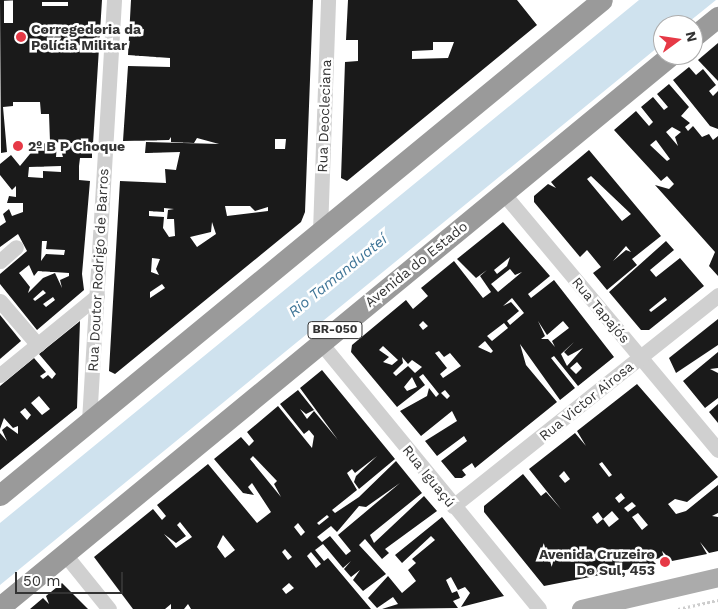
<!DOCTYPE html>
<html>
<head>
<meta charset="utf-8">
<style>
  body { margin:0 }
  #map { position:relative; width:718px; height:609px; overflow:hidden; background:#fff; font-family:"Work Sans",sans-serif }
  div>[style] { position:absolute }
  .water>* { inset:0; background:#cfe2ee }
  .building>* { inset:0; background:#1a1a1a }
  .path>* { height:2.5px; margin-top:-1.25px; transform-origin:0; background:repeating-linear-gradient(90deg,#cdcdcd 0 2.5px,transparent 0 5px) }
  .minor>* { height:15px; margin:-7.5px; padding:0 7.5px; transform-origin:7.5px; border-radius:7.5px; background:#d0d0d0 }
  .major>* { height:19px; margin:-9.5px; padding:0 9.5px; transform-origin:9.5px; border-radius:9.5px; background:#ababab }
  .highway>* { height:21px; margin:-10.5px; padding:0 10.5px; transform-origin:10.5px; border-radius:10.5px; background:#9a9a9a }
  .dots>* { width:14px; height:14px; translate:-50% -50%; box-sizing:border-box; border:2px solid #fff; border-radius:50% }
  span { translate:-50% -50%; white-space:nowrap; text-align:center; line-height:1.15; -webkit-text-stroke:5px #fff; paint-order:stroke }
  .shield-label span { padding:1px 4px; background:#fff; border:1px solid; border-radius:4px; -webkit-text-stroke-width:0 }
  .shield-label { font-size:12px; color:#333; font-weight:700 }
  .poi-label { font-size:14px; color:#333; font-weight:700 }
  .left { translate:0 -50%; text-align:left }
  .right { translate:-100% -50%; text-align:right }
  .street-label { font-size:14px; color:#333 }
  .water-label { font-size:15px; color:#3f7597; font-style:italic }
  .north { position:absolute; left:653px; top:15px; width:50px; height:50px; box-sizing:border-box; background:#fff; border:1px solid #adadad; border-radius:50%; rotate:76deg; font-size:14px; font-weight:700; line-height:20px; text-align:center; color:#333 }
  .north::after { content:''; display:block; margin:auto; width:18px; height:22px; background:#e63946; clip-path:polygon(50% 0,100% 100%,50% 72%,0 100%) }
  .scale { position:absolute; left:15px; top:572px; width:108px; height:22px; box-sizing:border-box; border:2px solid #333; border-top:0; padding-left:6px; font-size:15px; line-height:18px; white-space:nowrap; color:#333; -webkit-text-stroke:4px #fff; paint-order:stroke }
</style>
</head>
<body>
<div id="map">
  <div class="water">
    <i style="clip-path:polygon(639px 0,716px 0,685px 25px,663px 25px,663px 43px,0 585px,0 523px)"></i>
  </div>
  <div class="building">
    <i style="clip-path:polygon(evenodd,0 0,4px 0,4px 23px,13px 23px,13px 0,102px 0,93px 144px,50px 142px,49px 114px,41px 114px,40px 102px,13px 102px,13px 106px,3px 107px,7px 152px,1px 153px,0 0,42px 2px,68px 2px,68px 6px,42px 6px,42px 2px)"></i>
    <i style="clip-path:polygon(evenodd,131px 0,313px 0,305px 212px,301px 222px,115px 374px,109px 371px,120px 181px,166px 183px,165px 169px,176px 170px,180px 152px,145px 153px,146px 142px,219px 144px,197px 138px,194px 143px,171px 142px,171px 137px,169px 140px,123px 141px,128px 66px,170px 67px,170px 58px,128px 55px,131px 0,275px 139px,286px 139px,285px 149px,275px 149px,275px 139px,131px 0,225px 206px,250px 206px,255px 211px,268px 207px,268px 211px,227px 216px,225px 206px,131px 0,164px 208px,174px 209px,168px 210px,167px 219px,174px 219px,175px 236px,169px 237px,163px 228px,164px 217px,149px 216px,149px 211px,164px 212px,164px 208px,131px 0,212px 222px,216px 234px,197px 247px,190px 237px,211px 232px,212px 222px,131px 0,152px 258px,160px 259px,156px 269px,159px 275px,151px 272px,152px 258px,131px 0,162px 284px,165px 288px,150px 298px,150px 292px,162px 284px)"></i>
    <i style="clip-path:polygon(evenodd,348px 0,517px 0,537px 25px,347px 181px,341px 178px,345px 62px,358px 61px,358px 40px,346px 40px,348px 0,433px 42px,454px 42px,448px 58px,412px 59px,412px 51px,433px 50px,433px 42px)"></i>
    <i style="clip-path:polygon(718px 43px,718px 81px,698px 60px)"></i>
    <i style="clip-path:polygon(689px 67px,696px 75px,703px 69px,716px 85px,709px 91px,713px 96px,718px 91px,718px 129px,710px 126px,673px 80px)"></i>
    <i style="clip-path:polygon(evenodd,669px 84px,689px 107px,681px 116px,690px 123px,685px 127px,688px 131px,693px 126px,702px 137px,709px 134px,713px 140px,718px 136px,718px 276px,709px 266px,715px 252px,655px 185px,669px 189px,674px 184px,667px 176px,661px 181px,614px 130px,636px 111px,649px 126px,653px 122px,641px 107px,653px 97px,664px 110px,668px 107px,657px 94px,669px 84px,672px 127px,681px 132px,675px 137px,678px 146px,666px 132px,672px 127px,669px 84px,656px 140px,670px 159px,667px 161px,650px 145px,656px 140px)"></i>
    <i style="clip-path:polygon(evenodd,39px 143px,57px 144px,56px 157px,63px 157px,59px 144px,92px 149px,92px 158px,80px 158px,79px 166px,79px 180px,90px 181px,82px 274px,84px 290px,37px 330px,0 284px,0 274px,27px 251px,18px 234px,0 247px,0 226px,6px 222px,3px 214px,9px 209px,12px 216px,23px 212px,23px 203px,7px 203px,9px 196px,16px 197px,16px 186px,12px 190px,0 175px,0 164px,11px 155px,20px 166px,39px 143px,61px 166px,61px 172px,43px 171px,43px 178px,28px 177px,29px 167px,61px 166px,39px 143px,42px 241px,47px 241px,46px 249px,65px 250px,64px 255px,46px 254px,41px 261px,42px 241px,39px 143px,29px 265px,34px 276px,38px 271px,69px 273px,69px 276px,60px 280px,62px 288px,55px 273px,43px 278px,28px 293px,30px 287px,19px 273px,29px 265px,39px 143px,43px 290px,46px 293px,35px 301px,33px 299px,43px 290px,39px 143px,53px 297px,55px 300px,46px 307px,43px 304px,53px 297px)"></i>
    <i style="clip-path:polygon(evenodd,589px 150px,661px 236px,632px 259px,637px 265px,607px 290px,593px 273px,601px 267px,587px 250px,580px 257px,534px 202px,534px 196px,548px 184px,556px 188px,551px 182px,589px 150px,591px 176px,631px 214px,622px 221px,587px 179px,591px 176px,589px 150px,626px 246px,631px 252px,626px 250px,613px 261px,626px 246px)"></i>
    <i style="clip-path:polygon(evenodd,503px 222px,550px 276px,528px 294px,531px 298px,554px 280px,614px 357px,578px 386px,554px 356px,551px 358px,575px 388px,560px 400px,520px 344px,526px 365px,557px 402px,475px 468px,472px 463px,462px 470px,466px 475px,462px 478px,455px 478px,441px 461px,467px 441px,464px 436px,437px 456px,425px 441px,457px 421px,452px 411px,421px 436px,400px 411px,427px 396px,429px 388px,436px 397px,439px 394px,423px 374px,419px 377px,425px 385px,397px 407px,351px 352px,352px 345px,406px 300px,413px 309px,428px 296px,421px 288px,454px 261px,483px 298px,491px 292px,480px 276px,487px 270px,476px 278px,457px 259px,503px 222px,510px 257px,507px 266px,497px 274px,494px 270px,510px 257px,503px 222px,510px 269px,515px 275px,522px 272px,498px 292px,491px 284px,510px 269px,503px 222px,512px 298px,524px 313px,510px 325px,507px 321px,519px 311px,511px 302px,503px 306px,512px 298px,503px 222px,423px 321px,428px 326px,423px 330px,419px 325px,423px 321px,503px 222px,538px 321px,547px 335px,563px 321px,569px 328px,552px 341px,555px 347px,548px 339px,541px 339px,545px 336px,538px 321px,503px 222px,504px 323px,508px 328px,492px 341px,487px 336px,504px 323px,503px 222px,485px 341px,493px 351px,491px 353px,478px 347px,485px 341px,503px 222px,574px 342px,564px 352px,568px 356px,583px 348px,567px 366px,561px 354px,574px 342px,503px 222px,383px 346px,398px 360px,392px 365px,383px 362px,389px 357px,379px 350px,383px 346px,503px 222px,439px 351px,444px 357px,450px 353px,461px 366px,443px 378px,440px 374px,447px 368px,435px 353px,439px 351px,503px 222px,402px 357px,408px 364px,412px 360px,422px 367px,415px 373px,408px 366px,396px 376px,393px 373px,403px 363px,402px 357px,503px 222px,577px 362px,582px 368px,576px 374px,570px 368px,577px 362px,503px 222px,412px 377px,417px 387px,407px 391px,404px 387px,412px 377px,503px 222px,445px 390px,450px 396px,447px 399px,441px 393px,445px 390px)"></i>
    <i style="clip-path:polygon(evenodd,666px 241px,674px 250px,650px 270px,656px 277px,680px 258px,704px 286px,649px 330px,641px 330px,609px 292px,666px 241px,665px 297px,667px 300px,651px 312px,649px 310px,665px 297px)"></i>
    <i style="clip-path:polygon(0 315px,21px 341px,0 359px)"></i>
    <i style="clip-path:polygon(718px 319px,718px 345px,676px 373px,669px 358px)"></i>
    <i style="clip-path:polygon(evenodd,80px 321px,77px 408px,0 470px,0 433px,7px 441px,2px 430px,7px 426px,18px 434px,18px 426px,13px 428px,4px 418px,0 429px,0 386px,34px 358px,46px 372px,40px 376px,43px 379px,48px 375px,52px 379px,56px 374px,39px 354px,80px 321px,39px 396px,50px 409px,42px 415px,31px 403px,39px 396px,80px 321px,25px 408px,31px 415px,27px 420px,20px 412px,25px 408px)"></i>
    <i style="clip-path:polygon(718px 352px,718px 368px,710px 369px,718px 373px,718px 398px,705px 408px,683px 381px)"></i>
    <i style="clip-path:polygon(evenodd,322px 370px,395px 459px,359px 489px,354px 482px,356px 476px,377px 456px,355px 473px,352px 469px,347px 473px,357px 490px,332px 510px,335px 513px,359px 497px,396px 461px,422px 493px,370px 535px,374px 543px,424px 496px,437px 511px,385px 549px,389px 553px,382px 559px,365px 539px,359px 545px,386px 574px,363px 591px,353px 580px,360px 570px,351px 577px,344px 569px,351px 561px,343px 568px,323px 544px,315px 550px,324px 561px,328px 558px,371px 609px,191px 609px,188px 604px,184px 609px,171px 609px,171px 604px,165px 609px,133px 609px,94px 557px,153px 509px,162px 520px,166px 516px,157px 505px,208px 464px,257px 523px,271px 512px,252px 483px,248px 487px,254px 495px,243px 493px,214px 459px,241px 437px,249px 446px,254px 441px,247px 432px,278px 406px,312px 448px,314px 436px,309px 430px,304px 434px,280px 404px,298px 390px,314px 410px,306px 414px,300px 409px,307px 419px,314px 411px,338px 440px,300px 388px,322px 370px,253px 456px,277px 481px,274px 484px,281px 497px,250px 459px,253px 456px,322px 370px,400px 483px,338px 535px,351px 551px,346px 555px,330px 536px,322px 542px,317px 537px,331px 526px,337px 532px,359px 506px,366px 507px,400px 483px,322px 370px,327px 515px,329px 517px,319px 525px,317px 523px,327px 515px,322px 370px,180px 522px,192px 537px,176px 548px,164px 534px,176px 543px,186px 536px,177px 525px,180px 522px,322px 370px,298px 523px,305px 532px,301px 536px,294px 527px,298px 523px,322px 370px,223px 535px,235px 550px,225px 558px,217px 547px,223px 535px,322px 370px,285px 549px,292px 557px,288px 560px,282px 552px,285px 549px,322px 370px,311px 552px,321px 564px,316px 568px,307px 556px,311px 552px,322px 370px,289px 583px,294px 588px,286px 594px,282px 589px,289px 583px)"></i>
    <i style="clip-path:polygon(evenodd,637px 384px,718px 477px,687px 502px,675px 499px,668px 504px,676px 514px,686px 511px,718px 485px,718px 513px,712px 516px,718px 517px,718px 551px,709px 553px,700px 542px,707px 554px,672px 561px,662px 551px,664px 557px,652px 560px,656px 564px,544px 586px,484px 512px,484px 506px,523px 474px,541px 496px,546px 492px,561px 509px,529px 469px,575px 433px,586px 446px,577px 431px,637px 384px,602px 462px,612px 475px,609px 477px,599px 464px,602px 462px,637px 384px,564px 471px,570px 479px,565px 483px,559px 476px,564px 471px,637px 384px,621px 493px,625px 498px,619px 503px,615px 498px,621px 493px,637px 384px,632px 502px,636px 506px,628px 512px,624px 508px,632px 502px,637px 384px,612px 511px,619px 519px,609px 527px,603px 519px,597px 524px,592px 517px,598px 512px,603px 519px,612px 511px,637px 384px,638px 513px,648px 525px,642px 530px,632px 517px,638px 513px)"></i>
    <i style="clip-path:polygon(718px 404px,718px 423px,709px 412px)"></i>
    <i style="clip-path:polygon(442px 517px,504px 596px,461px 607px,470px 593px,465px 587px,458px 590px,451px 577px,446px 580px,452px 593px,457px 591px,460px 598px,453px 601px,458px 608px,382px 609px,398px 604px,393px 597px,377px 608px,368px 598px,388px 576px,402px 593px,416px 581px,408px 570px,416px 563px,412px 559px,435px 540px,431px 536px,402px 563px,395px 555px)"></i>
    <i style="clip-path:polygon(62px 583px,88px 609px,30px 609px,43px 598px,49px 604px,46px 596px)"></i>
  </div>
  <div class="path">
    <i style="left:678px;top:609px;width:41px;rotate:-12.7deg"></i>
  </div>
  <div class="minor">
    <i style="left:503px;top:193px;width:335px;rotate:50.1deg"></i>
    <i style="left:320px;top:231px;width:231px;rotate:-88deg"></i>
    <i style="left:0;top:261px;width:21px;rotate:-41deg"></i>
    <i style="left:0;top:301px;width:58px;rotate:49.2deg"></i>
    <i style="left:320px;top:342px;width:345px;rotate:50.6deg"></i>
    <i style="left:0;top:375px;width:125px;rotate:-39.2deg"></i>
    <i style="left:89px;top:421px;width:422px;rotate:-86.6deg"></i>
    <i style="left:453px;top:506px;width:339px;rotate:-38.5deg"></i>
    <i style="left:63px;top:552px;width:73px;rotate:51.1deg"></i>
  </div>
  <div class="major">
    <i style="left:581px;top:609px;width:141px;rotate:-13.1deg"></i>
  </div>
  <div class="highway">
    <i style="left:693px;top:37px;width:32px;rotate:-39deg"></i>
    <i style="left:0;top:495px;width:779px;rotate:-39.43deg"></i>
    <i style="left:0;top:607px;width:869px;rotate:-39.44deg"></i>
  </div>
  <div class="dots">
    <i style="left:21px;top:37px;background:#e63946"></i>
    <i style="left:18px;top:146px;background:#e63946"></i>
    <i style="left:665px;top:562px;background:#e63946"></i>
  </div>
  <div class="shield-label">
    <span style="left:335px;top:330px">BR-050</span>
  </div>
  <div class="poi-label">
    <span class="left" style="left:31px;top:37px">Corregedoria da<br>Polícia Militar</span>
    <span class="left" style="left:28px;top:146px">2º B P Choque</span>
    <span class="right" style="left:655px;top:562px">Avenida Cruzeiro<br>Do Sul, 453</span>
  </div>
  <div class="street-label">
    <span style="left:324px;top:116px;rotate:-88deg">Rua Deocleciana</span>
    <span style="left:416px;top:264px;rotate:-39deg">Avenida do Estado</span>
    <span style="left:98px;top:270px;rotate:-87deg">Rua Doutor Rodrigo de Barros</span>
    <span style="left:601px;top:310px;rotate:50deg">Rua Tapajós</span>
    <span style="left:586px;top:401px;rotate:-39deg">Rua Victor Airosa</span>
    <span style="left:429px;top:476px;rotate:51deg">Rua Iguaçú</span>
  </div>
  <div class="water-label">
    <span style="left:338px;top:276px;rotate:-39deg">Rio Tamanduateí</span>
  </div>
  <div class="north">N</div>
  <div class="scale">50 m</div>
</div>
</body>
</html>
